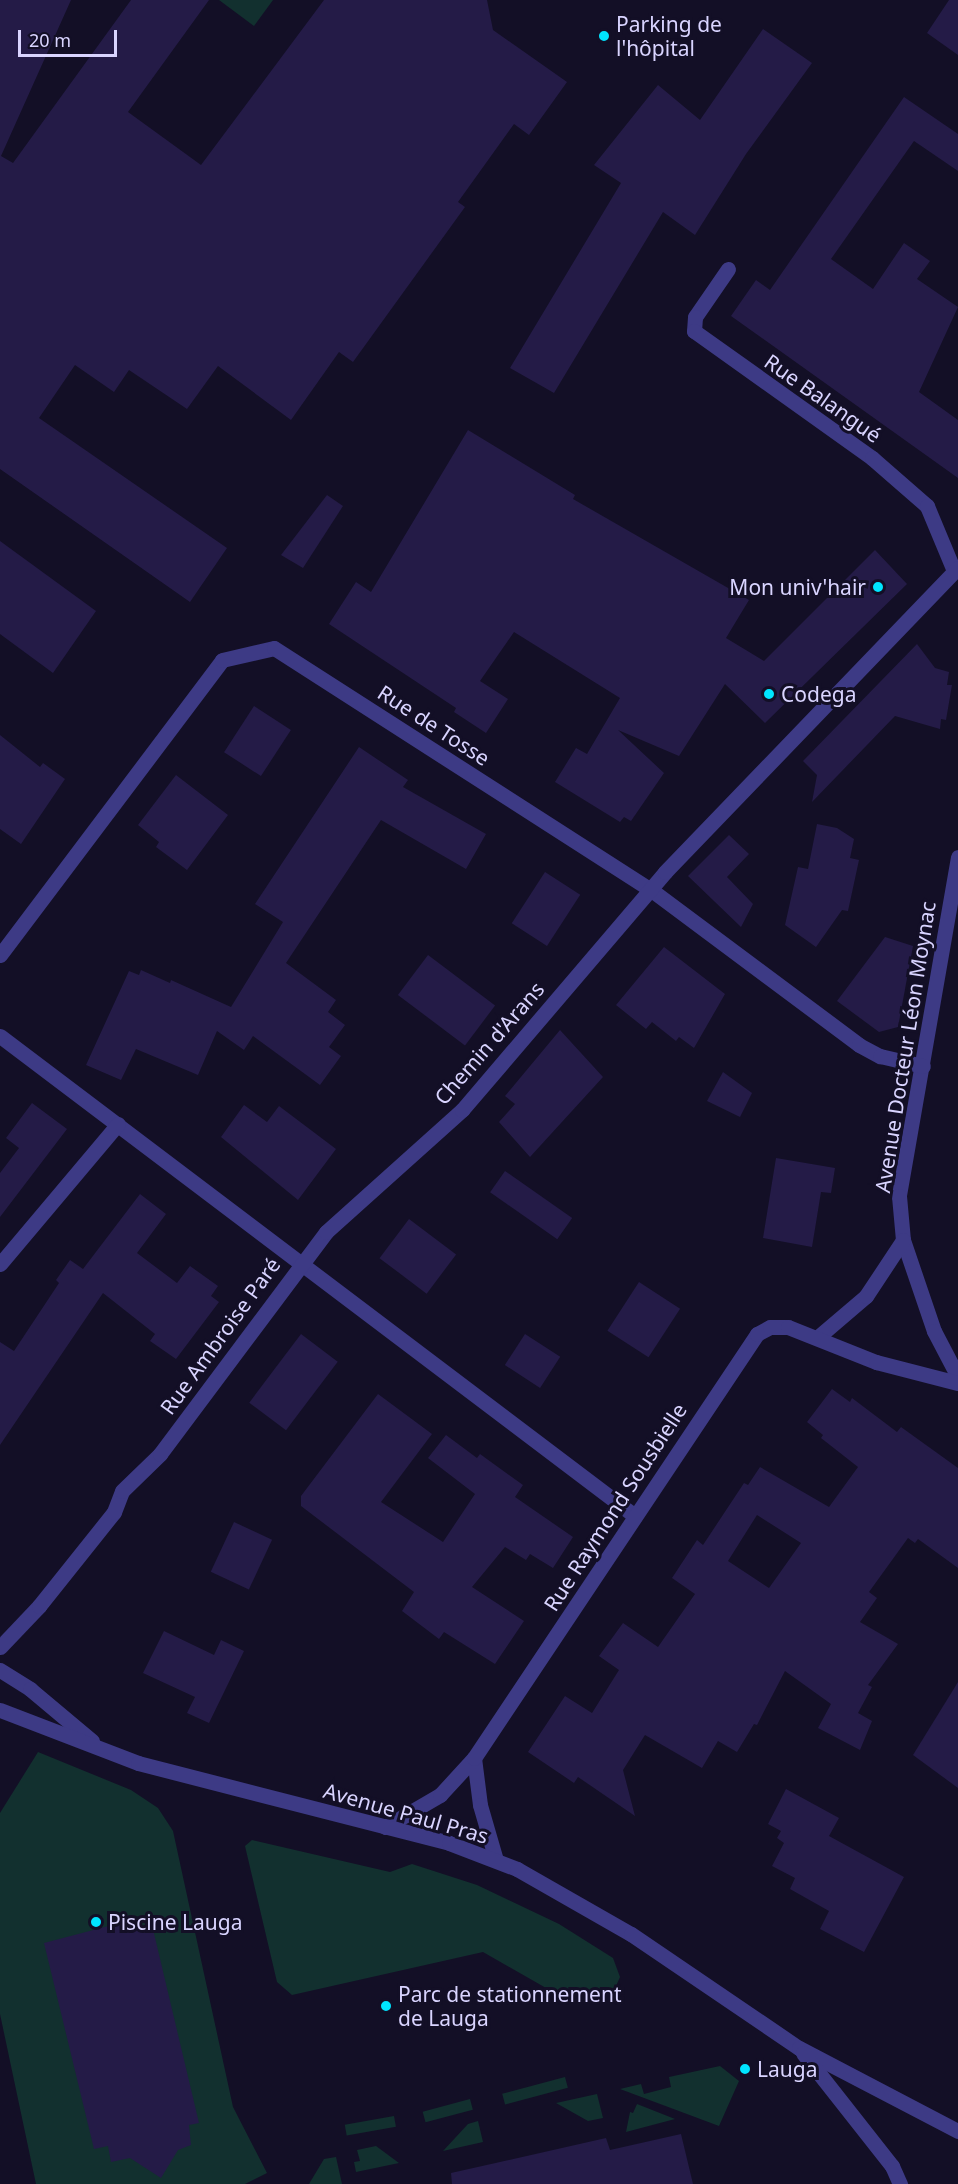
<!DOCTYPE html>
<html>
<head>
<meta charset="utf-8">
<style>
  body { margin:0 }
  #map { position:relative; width:958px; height:2184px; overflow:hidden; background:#130f26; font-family:"Noto Sans",sans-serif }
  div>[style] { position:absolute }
  .green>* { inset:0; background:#12302f; transform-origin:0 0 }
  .building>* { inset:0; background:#241b47; transform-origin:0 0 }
  .minor>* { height:15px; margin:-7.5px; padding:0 7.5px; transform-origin:7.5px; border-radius:7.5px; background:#3d3a85 }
  .tertiary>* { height:15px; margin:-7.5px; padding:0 7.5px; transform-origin:7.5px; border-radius:7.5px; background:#3d3a85 }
  .dots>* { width:16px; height:16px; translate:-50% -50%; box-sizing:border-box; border:3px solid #130f26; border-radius:50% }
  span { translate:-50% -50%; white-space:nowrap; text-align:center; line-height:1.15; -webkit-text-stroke:6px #130f26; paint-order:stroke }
  .poi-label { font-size:21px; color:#d9d4ff }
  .left { translate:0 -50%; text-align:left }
  .right { translate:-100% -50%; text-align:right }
  .street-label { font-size:21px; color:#d9d4ff }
  .scale { position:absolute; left:18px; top:30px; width:99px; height:27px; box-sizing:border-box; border:3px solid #d9d4ff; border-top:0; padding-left:8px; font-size:18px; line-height:21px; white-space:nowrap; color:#d9d4ff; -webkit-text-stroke:4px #130f26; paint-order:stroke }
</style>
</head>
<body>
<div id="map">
  <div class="green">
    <i style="clip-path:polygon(219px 0,273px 0,254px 26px)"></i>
    <i style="clip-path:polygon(38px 1752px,131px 1790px,158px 1808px,173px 1831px,233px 2107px,267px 2173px,245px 2184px,36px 2184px,0 2014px,0 1813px)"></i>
    <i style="clip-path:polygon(252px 1840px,390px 1872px,412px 1864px,477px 1885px,559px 1924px,613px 1958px,620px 1977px,616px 1986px,609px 1995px,592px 2001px,567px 2000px,483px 1952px,292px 1995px,277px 1982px,245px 1846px)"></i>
    <i style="clip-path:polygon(720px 2066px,739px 2081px,719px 2126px,620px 2089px,641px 2084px,644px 2094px,671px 2087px,669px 2077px)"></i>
    <i style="left:565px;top:2077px;width:11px;height:65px;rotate:75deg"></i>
    <i style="clip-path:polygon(597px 2094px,603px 2118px,588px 2121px,556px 2103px)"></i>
    <i style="left:470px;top:2099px;width:11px;height:49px;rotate:75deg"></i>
    <i style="clip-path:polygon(637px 2104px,675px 2119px,626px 2132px,630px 2112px,633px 2113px)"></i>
    <i style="left:394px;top:2116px;width:11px;height:50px;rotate:80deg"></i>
    <i style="clip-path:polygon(478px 2121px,483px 2142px,443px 2151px,468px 2124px)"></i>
    <i style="clip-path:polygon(376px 2146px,399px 2163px,356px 2172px,354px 2162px,360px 2161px,357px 2150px)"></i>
    <i style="clip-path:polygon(336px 2157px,342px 2184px,309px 2184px,324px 2159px)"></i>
  </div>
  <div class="building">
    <i style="clip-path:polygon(0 0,71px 0,1px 156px,13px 163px,131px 0,209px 0,128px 112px,201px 165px,324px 0,487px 0,493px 30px,567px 82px,529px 135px,514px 124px,458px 202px,465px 207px,353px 362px,339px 352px,291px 420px,218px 366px,187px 409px,129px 370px,114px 392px,75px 365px,39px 418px,227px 548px,190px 602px,0 469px)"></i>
    <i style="clip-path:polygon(949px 0,958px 0,958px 55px,927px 33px)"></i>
    <i style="clip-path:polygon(763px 29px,812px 63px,746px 154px,695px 235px,663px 212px,554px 393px,510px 368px,621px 183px,594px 165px,658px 85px,700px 120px)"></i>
    <i style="clip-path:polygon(904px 97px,958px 134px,958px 171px,914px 141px,831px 259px,873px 289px,904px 243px,930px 261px,917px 279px,958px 307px,919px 392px,958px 420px,958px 478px,731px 316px,756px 280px,770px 290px)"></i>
    <i style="clip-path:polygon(468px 430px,575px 495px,573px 499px,749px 600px,726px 638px,764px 661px,875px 550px,907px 584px,765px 723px,725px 684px,679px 756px,618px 730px,664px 773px,631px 821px,624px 817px,620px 822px,555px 782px,576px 748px,587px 754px,620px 698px,514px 632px,480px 681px,508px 699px,486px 733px,454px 712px,456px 708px,329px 624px,356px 582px,371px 592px)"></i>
    <i style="clip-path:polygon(327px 495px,343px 506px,303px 568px,281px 555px)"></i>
    <i style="clip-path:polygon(0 541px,96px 611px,53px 673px,0 634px)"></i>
    <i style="clip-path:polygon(917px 644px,935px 668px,949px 672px,947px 685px,952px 685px,946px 720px,941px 719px,940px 729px,895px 716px,812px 802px,817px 775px,803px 761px)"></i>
    <i style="left:254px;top:706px;width:44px;height:55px;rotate:33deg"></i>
    <i style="clip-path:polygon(0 735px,40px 767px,43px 763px,65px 779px,21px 844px,0 829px)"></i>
    <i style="clip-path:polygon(359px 747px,408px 780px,403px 787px,486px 834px,466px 869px,381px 820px,286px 963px,336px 1000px,328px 1012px,345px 1025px,329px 1047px,341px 1056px,320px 1085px,253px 1036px,244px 1050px,217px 1031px,198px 1075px,136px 1049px,121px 1080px,86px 1065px,129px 971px,139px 975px,141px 970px,170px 983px,171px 980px,231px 1007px,283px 922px,255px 904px)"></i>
    <i style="clip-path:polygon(176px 775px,228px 815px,187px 870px,156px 847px,159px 842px,138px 825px)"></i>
    <i style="clip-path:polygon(817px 824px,837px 828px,854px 839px,850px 858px,859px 860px,848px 911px,842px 910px,816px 947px,785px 925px,798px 867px,808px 869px)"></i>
    <i style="clip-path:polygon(729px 835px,749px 854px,727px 877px,753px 904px,741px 927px,688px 876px)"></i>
    <i style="left:545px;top:872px;width:42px;height:61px;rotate:33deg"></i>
    <i style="clip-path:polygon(885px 937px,913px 946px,898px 1027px,879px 1032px,837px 1001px)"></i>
    <i style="clip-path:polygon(664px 947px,725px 994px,694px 1048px,679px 1037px,676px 1041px,652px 1022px,646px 1029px,616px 1005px)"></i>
    <i style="left:428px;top:955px;width:84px;height:50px;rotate:37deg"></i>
    <i style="clip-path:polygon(560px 1030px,603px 1077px,530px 1157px,499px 1122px,515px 1104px,505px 1096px)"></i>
    <i style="clip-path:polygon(723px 1072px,752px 1093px,740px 1117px,707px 1101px)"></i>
    <i style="clip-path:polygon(32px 1103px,67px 1129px,0 1217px,0 1173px,19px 1148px,6px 1138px)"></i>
    <i style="clip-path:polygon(244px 1105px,267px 1122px,279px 1106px,336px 1149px,298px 1200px,221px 1137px)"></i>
    <i style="clip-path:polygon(776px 1158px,835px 1168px,831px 1193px,821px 1192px,812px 1247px,763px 1238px)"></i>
    <i style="left:505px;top:1171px;width:82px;height:26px;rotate:35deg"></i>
    <i style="clip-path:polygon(140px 1194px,166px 1214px,137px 1253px,177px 1283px,190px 1266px,218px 1286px,211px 1296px,219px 1302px,176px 1359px,150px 1341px,155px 1334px,103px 1293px,0 1445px,0 1342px,14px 1351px,59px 1283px,56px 1280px,70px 1260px,83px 1269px)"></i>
    <i style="left:409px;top:1219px;width:59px;height:49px;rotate:37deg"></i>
    <i style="left:639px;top:1282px;width:49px;height:58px;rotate:33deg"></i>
    <i style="left:301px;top:1334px;width:46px;height:86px;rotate:37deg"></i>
    <i style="left:525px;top:1334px;width:42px;height:37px;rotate:33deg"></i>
    <i style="clip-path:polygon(evenodd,832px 1389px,850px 1402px,852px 1398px,897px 1432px,901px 1427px,958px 1468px,958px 1568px,918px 1539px,915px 1543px,908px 1538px,869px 1592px,877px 1598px,860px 1622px,898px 1644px,868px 1685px,872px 1687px,858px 1713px,872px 1721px,860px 1750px,818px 1728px,831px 1704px,785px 1671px,757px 1725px,754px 1724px,737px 1752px,718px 1741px,702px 1768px,645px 1735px,623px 1770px,635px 1816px,578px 1777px,574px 1783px,528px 1752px,565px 1696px,592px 1713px,619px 1670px,599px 1656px,623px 1623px,658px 1647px,695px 1594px,672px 1578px,697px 1540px,703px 1545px,744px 1483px,748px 1485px,760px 1467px,829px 1507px,858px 1467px,821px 1438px,823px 1435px,807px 1422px,832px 1389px,757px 1515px,801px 1543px,769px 1588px,728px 1561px,757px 1515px)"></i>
    <i style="clip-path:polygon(378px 1394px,432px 1434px,381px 1502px,443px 1542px,475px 1494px,428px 1458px,446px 1435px,477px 1458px,480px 1454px,523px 1485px,515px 1497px,573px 1537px,553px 1568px,530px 1554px,526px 1560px,505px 1547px,472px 1587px,524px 1621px,495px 1664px,444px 1632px,439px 1639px,402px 1611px,414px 1592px,301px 1506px,301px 1496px)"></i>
    <i style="left:234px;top:1522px;width:42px;height:55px;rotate:25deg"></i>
    <i style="clip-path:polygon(164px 1631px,214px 1655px,221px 1640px,244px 1651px,209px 1723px,187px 1713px,195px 1697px,143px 1673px)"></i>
    <i style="clip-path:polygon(958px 1682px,958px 1788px,913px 1755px)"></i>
    <i style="clip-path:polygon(786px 1789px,839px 1818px,829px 1836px,904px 1877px,864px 1952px,820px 1929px,829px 1911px,790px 1889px,795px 1878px,772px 1866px,784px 1843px,777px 1838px,781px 1831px,768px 1824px)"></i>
    <i style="clip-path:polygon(120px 1923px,122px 1933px,152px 1925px,199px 2123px,189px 2125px,191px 2145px,178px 2150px,161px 2178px,130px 2158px,111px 2162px,108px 2146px,94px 2149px,44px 1943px)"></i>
    <i style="clip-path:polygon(681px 2134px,693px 2184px,452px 2184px,451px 2173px,606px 2138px,610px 2150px)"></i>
  </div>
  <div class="minor">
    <i style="left:728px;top:269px;width:58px;rotate:124.5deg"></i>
    <i style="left:695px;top:317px;width:14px;rotate:94deg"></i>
    <i style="left:694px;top:331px;width:219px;rotate:35.5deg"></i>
    <i style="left:872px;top:458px;width:73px;rotate:41.1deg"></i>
    <i style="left:927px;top:506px;width:70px;rotate:67.4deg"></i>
    <i style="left:958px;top:857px;width:344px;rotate:99.9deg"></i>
    <i style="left:899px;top:1196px;width:44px;rotate:84.8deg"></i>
    <i style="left:903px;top:1240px;width:96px;rotate:71.2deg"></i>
    <i style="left:934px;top:1331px;width:52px;rotate:62.4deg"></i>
    <i style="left:0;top:955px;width:369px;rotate:-53deg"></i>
    <i style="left:222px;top:660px;width:53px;rotate:-13deg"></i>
    <i style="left:274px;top:648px;width:447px;rotate:32.7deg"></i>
    <i style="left:650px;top:889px;width:261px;rotate:36.7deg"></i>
    <i style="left:859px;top:1045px;width:24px;rotate:28deg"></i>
    <i style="left:880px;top:1056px;width:44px;rotate:13.1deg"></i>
    <i style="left:0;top:1036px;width:796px;rotate:37.09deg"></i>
    <i style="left:0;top:1264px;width:183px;rotate:-49.9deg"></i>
    <i style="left:818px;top:1337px;width:63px;rotate:-40.5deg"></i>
    <i style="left:866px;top:1296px;width:67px;rotate:-56.5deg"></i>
    <i style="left:0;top:1647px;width:57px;rotate:-46.4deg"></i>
    <i style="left:39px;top:1606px;width:120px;rotate:-51.4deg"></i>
    <i style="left:114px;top:1512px;width:22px;rotate:-69deg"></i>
    <i style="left:122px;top:1491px;width:53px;rotate:-44.2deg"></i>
    <i style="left:160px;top:1454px;width:277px;rotate:-53.2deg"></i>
    <i style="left:326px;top:1232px;width:183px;rotate:-41.9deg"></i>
    <i style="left:462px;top:1110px;width:313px;rotate:-49.5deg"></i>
    <i style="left:665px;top:872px;width:422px;rotate:-46.1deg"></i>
    <i style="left:474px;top:1758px;width:47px;rotate:82.7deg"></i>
    <i style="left:480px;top:1805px;width:57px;rotate:73.8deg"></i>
    <i style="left:385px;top:1827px;width:64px;rotate:-30.2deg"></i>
    <i style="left:440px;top:1795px;width:50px;rotate:-47.4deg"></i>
    <i style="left:474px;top:1758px;width:510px;rotate:-56.28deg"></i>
    <i style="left:757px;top:1334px;width:15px;rotate:-28deg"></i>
    <i style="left:770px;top:1327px;width:18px"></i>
    <i style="left:788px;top:1327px;width:95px;rotate:21.7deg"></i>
    <i style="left:876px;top:1362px;width:85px;rotate:14.4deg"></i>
  </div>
  <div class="tertiary">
    <i style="left:0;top:1670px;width:36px;rotate:32deg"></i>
    <i style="left:30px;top:1689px;width:81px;rotate:40deg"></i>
    <i style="left:0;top:1710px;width:148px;rotate:21deg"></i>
    <i style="left:138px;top:1763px;width:321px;rotate:14.4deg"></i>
    <i style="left:449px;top:1843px;width:73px;rotate:20.9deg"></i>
    <i style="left:517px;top:1869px;width:131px;rotate:29.7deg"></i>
    <i style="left:631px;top:1934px;width:203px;rotate:34.2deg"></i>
    <i style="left:799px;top:2048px;width:179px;rotate:27.6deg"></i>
    <i style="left:803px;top:2053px;width:144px;rotate:51.8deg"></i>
    <i style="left:892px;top:2166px;width:20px;rotate:66deg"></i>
  </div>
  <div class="dots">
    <i style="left:604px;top:36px;background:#00e5ff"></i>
    <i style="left:878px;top:587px;background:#00e5ff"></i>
    <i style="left:769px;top:694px;background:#00e5ff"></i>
    <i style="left:96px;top:1922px;background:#00e5ff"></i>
    <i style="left:386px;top:2006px;background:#00e5ff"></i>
    <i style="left:745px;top:2069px;background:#00e5ff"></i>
  </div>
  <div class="poi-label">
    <span class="left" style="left:616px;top:36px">Parking de<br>l'hôpital</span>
    <span class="right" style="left:866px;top:587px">Mon univ'hair</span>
    <span class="left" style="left:781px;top:694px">Codega</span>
    <span class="left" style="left:108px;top:1922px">Piscine Lauga</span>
    <span class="left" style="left:398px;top:2006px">Parc de stationnement<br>de Lauga</span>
    <span class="left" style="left:757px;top:2069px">Lauga</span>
  </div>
  <div class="street-label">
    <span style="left:823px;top:398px;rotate:35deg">Rue Balangué</span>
    <span style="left:434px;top:725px;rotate:33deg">Rue de Tosse</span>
    <span style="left:489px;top:1043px;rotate:-49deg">Chemin d'Arans</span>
    <span style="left:905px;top:1047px;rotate:-81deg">Avenue Docteur Léon Moynac</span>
    <span style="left:220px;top:1336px;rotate:-54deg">Rue Ambroise Paré</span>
    <span style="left:615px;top:1507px;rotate:-57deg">Rue Raymond Sousbielle</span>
    <span style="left:406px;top:1813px;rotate:16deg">Avenue Paul Pras</span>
  </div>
  <div class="scale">20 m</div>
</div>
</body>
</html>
